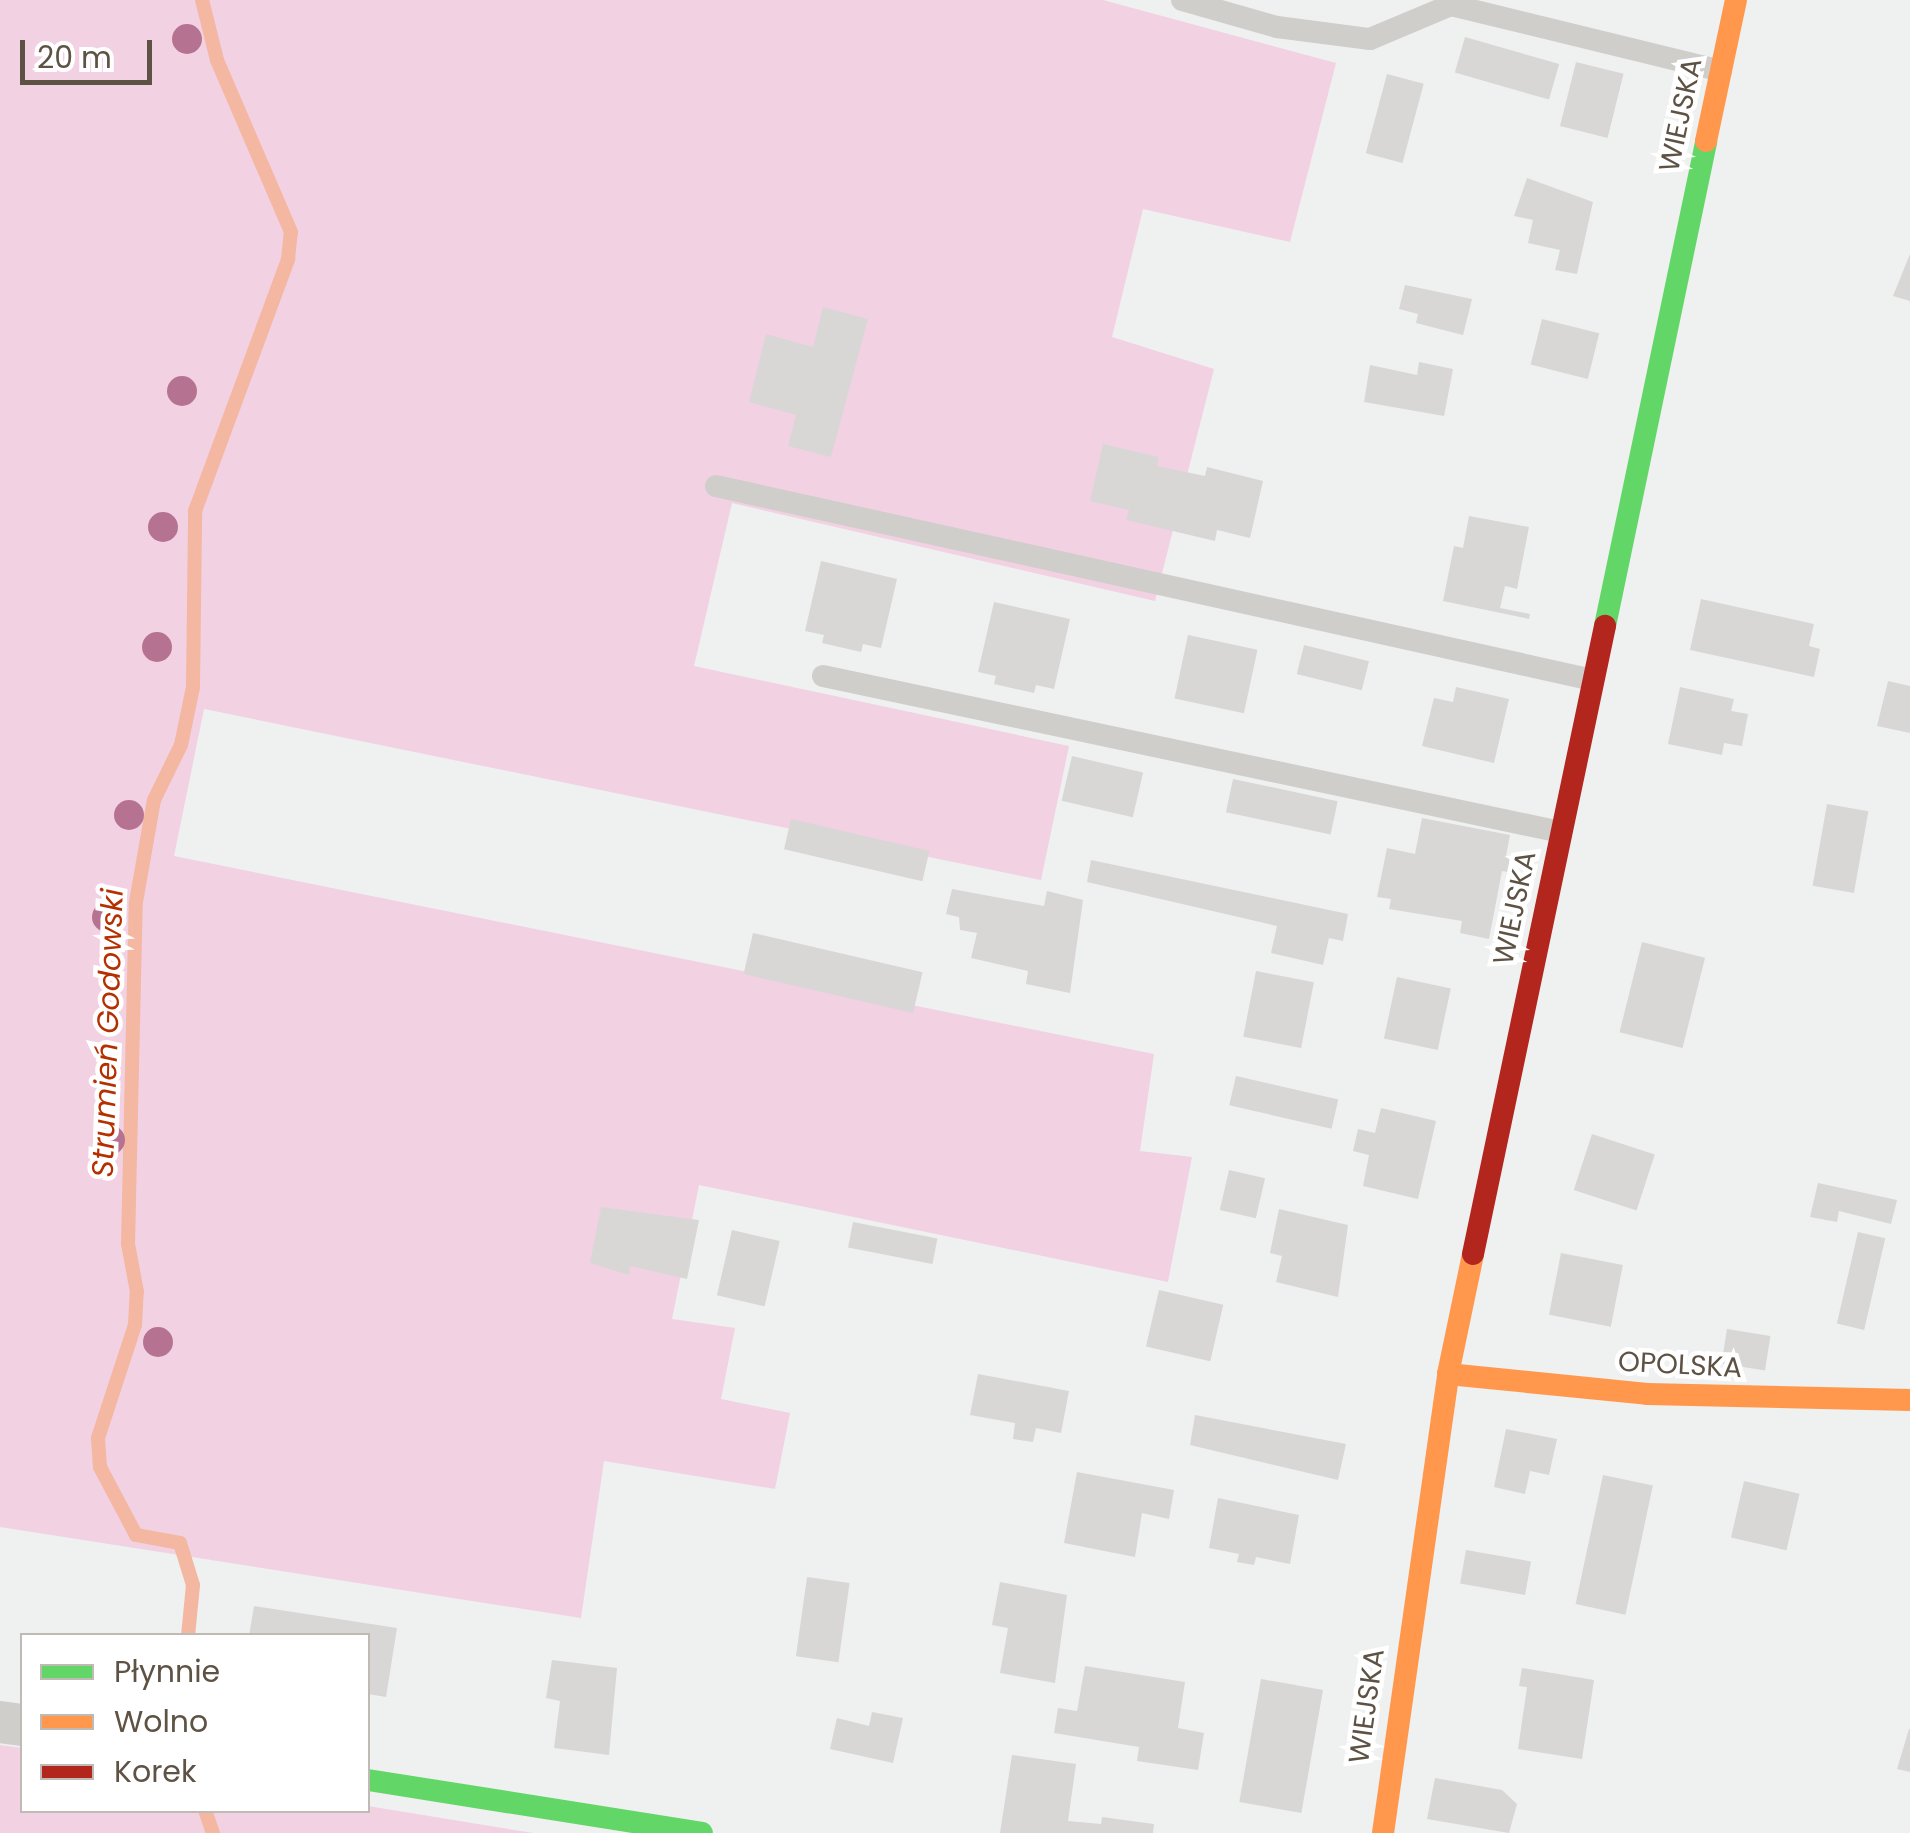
<!DOCTYPE html>
<html>
<head>
<meta charset="utf-8">
<style>
  body { margin:0 }
  #map { position:relative; width:1910px; height:1833px; overflow:hidden; background:#eff0f0; font-family:Poppins,sans-serif }
  div>[style] { position:absolute }
  .green>* { inset:0; background:#f2d1e3 }
  .stream>* { height:14px; margin:-7px; padding:0 7px; transform-origin:7px; border-radius:7px; background:#f4b7a1 }
  .building>* { inset:0; background:#d8d7d6; transform-origin:0 0 }
  .lane>* { height:22px; margin:-11px; padding:0 11px; transform-origin:11px; border-radius:11px; background:#d0cecb }
  .street>* { height:42px; margin:-21px; padding:0 21px; transform-origin:21px; border-radius:21px; background:#d0cecb }
  .fast>* { height:22px; margin:-11px; padding:0 11px; transform-origin:11px; border-radius:11px; background:#63d668 }
  .slow>* { height:22px; margin:-11px; padding:0 11px; transform-origin:11px; border-radius:11px; background:#ff974d }
  .jam>* { height:22px; margin:-11px; padding:0 11px; transform-origin:11px; border-radius:11px; background:#b3261e }
  .trees>* { width:30px; height:30px; margin:-15px; border-radius:50%; background:#b67391 }
  span { translate:-50% -50%; white-space:nowrap; text-align:center; line-height:1.15; -webkit-text-stroke:9px #fff; paint-order:stroke }
  .street-label { font-size:28px; color:#5e5244 }
  .water-label { font-size:30px; color:#b53000; font-style:italic }
  .legend { position:absolute; left:20px; top:1633px; width:350px; height:180px; box-sizing:border-box; background:#fff; border:2px solid #bfbab4; margin:0; padding:12px 18px; list-style:none; font-size:30px; color:#5e5244 }
  .legend li { display:flex; align-items:center; gap:20px; height:50px }
  .legend b { width:50px; border:2px solid #bfbab4 }
  .scale { position:absolute; left:20px; top:40px; width:132px; height:45px; box-sizing:border-box; border:5px solid #5e5244; border-top:0; padding-left:12px; font-size:30px; line-height:35px; white-space:nowrap; color:#5e5244; -webkit-text-stroke:8px #fff; paint-order:stroke }
</style>
</head>
<body>
<div id="map">
  <div class="green">
    <i style="clip-path:polygon(0 0,1103px 0,1336px 63px,1290px 242px,1143px 209px,1112px 337px,1214px 369px,1155px 601px,732px 503px,694px 666px,1069px 746px,1041px 880px,204px 709px,174px 856px,1154px 1054px,1140px 1151px,1192px 1157px,1168px 1282px,699px 1185px,672px 1319px,735px 1328px,721px 1399px,790px 1413px,775px 1489px,604px 1461px,581px 1618px,0 1527px)"></i>
    <i style="clip-path:polygon(0 1745px,22px 1748px,22px 1810px,368px 1806px,533px 1833px,0 1833px)"></i>
  </div>
  <div class="stream">
    <i style="left:188px;top:1636px;width:51px;rotate:-84.4deg"></i>
    <i style="left:193px;top:1585px;width:44px;rotate:-107.2deg"></i>
    <i style="left:180px;top:1543px;width:45px;rotate:-169.7deg"></i>
    <i style="left:136px;top:1535px;width:77px;rotate:-117.9deg"></i>
    <i style="left:100px;top:1467px;width:29px;rotate:-94deg"></i>
    <i style="left:98px;top:1438px;width:119px;rotate:-71.9deg"></i>
    <i style="left:135px;top:1325px;width:33px;rotate:-87deg"></i>
    <i style="left:137px;top:1292px;width:49px;rotate:-100.6deg"></i>
    <i style="left:128px;top:1244px;width:342px;rotate:-88.7deg"></i>
    <i style="left:136px;top:902px;width:104px;rotate:-80deg"></i>
    <i style="left:154px;top:800px;width:61px;rotate:-63.9deg"></i>
    <i style="left:181px;top:745px;width:59px;rotate:-78.3deg"></i>
    <i style="left:193px;top:687px;width:176px;rotate:-89.3deg"></i>
    <i style="left:195px;top:511px;width:269px;rotate:-69.7deg"></i>
    <i style="left:288px;top:259px;width:27px;rotate:-84deg"></i>
    <i style="left:291px;top:232px;width:187px;rotate:-113.3deg"></i>
    <i style="left:217px;top:60px;width:62px;rotate:-104deg"></i>
    <i style="left:205px;top:1810px;width:24px;rotate:71deg"></i>
  </div>
  <div class="building">
    <i style="left:1465px;top:37px;width:98px;height:37px;rotate:16deg"></i>
    <i style="left:1576px;top:62px;width:49px;height:66px;rotate:14deg"></i>
    <i style="left:1387px;top:74px;width:38px;height:82px;rotate:15deg"></i>
    <i style="clip-path:polygon(1527px 178px,1593px 202px,1577px 274px,1555px 270px,1560px 250px,1528px 243px,1533px 220px,1514px 216px)"></i>
    <i style="clip-path:polygon(1910px 254px,1910px 301px,1893px 296px)"></i>
    <i style="clip-path:polygon(1405px 285px,1472px 299px,1463px 335px,1416px 323px,1418px 314px,1399px 309px)"></i>
    <i style="clip-path:polygon(823px 307px,868px 319px,831px 457px,788px 446px,796px 415px,749px 402px,766px 334px,813px 347px)"></i>
    <i style="left:1542px;top:319px;width:59px;height:47px;rotate:14deg"></i>
    <i style="clip-path:polygon(1419px 362px,1453px 369px,1444px 416px,1364px 402px,1370px 365px,1417px 375px)"></i>
    <i style="clip-path:polygon(1103px 444px,1159px 457px,1157px 466px,1205px 476px,1207px 467px,1263px 481px,1250px 538px,1217px 530px,1215px 541px,1126px 520px,1129px 510px,1090px 501px)"></i>
    <i style="clip-path:polygon(1469px 516px,1529px 527px,1517px 589px,1505px 586px,1500px 608px,1530px 614px,1529px 619px,1443px 601px,1454px 546px,1463px 548px)"></i>
    <i style="clip-path:polygon(821px 561px,897px 579px,881px 648px,863px 644px,861px 652px,822px 643px,824px 635px,805px 631px)"></i>
    <i style="clip-path:polygon(1701px 599px,1814px 624px,1809px 646px,1820px 649px,1814px 677px,1690px 650px)"></i>
    <i style="clip-path:polygon(994px 602px,1070px 619px,1054px 689px,1036px 685px,1034px 693px,994px 684px,996px 676px,978px 672px)"></i>
    <i style="left:1188px;top:635px;width:71px;height:65px;rotate:12deg"></i>
    <i style="left:1304px;top:645px;width:67px;height:30px;rotate:14deg"></i>
    <i style="clip-path:polygon(1888px 681px,1910px 686px,1910px 733px,1877px 726px)"></i>
    <i style="clip-path:polygon(1456px 687px,1509px 699px,1494px 763px,1422px 746px,1434px 698px,1453px 702px)"></i>
    <i style="clip-path:polygon(1680px 687px,1734px 699px,1731px 711px,1748px 714px,1742px 746px,1724px 743px,1722px 755px,1668px 744px)"></i>
    <i style="left:1072px;top:756px;width:73px;height:46px;rotate:13deg"></i>
    <i style="left:1233px;top:779px;width:107px;height:34px;rotate:12deg"></i>
    <i style="left:1827px;top:804px;width:42px;height:83px;rotate:10deg"></i>
    <i style="clip-path:polygon(1422px 818px,1510px 835px,1506px 856px,1516px 858px,1513px 873px,1502px 871px,1489px 939px,1460px 933px,1462px 921px,1389px 909px,1391px 899px,1377px 897px,1387px 848px,1415px 854px)"></i>
    <i style="left:791px;top:819px;width:142px;height:31px;rotate:13deg"></i>
    <i style="clip-path:polygon(1091px 860px,1348px 914px,1343px 941px,1329px 938px,1323px 965px,1271px 953px,1277px 926px,1087px 882px)"></i>
    <i style="clip-path:polygon(952px 889px,1044px 906px,1047px 891px,1083px 900px,1070px 993px,1026px 984px,1028px 971px,971px 958px,977px 933px,960px 930px,959px 917px,946px 914px)"></i>
    <i style="left:753px;top:933px;width:174px;height:42px;rotate:13deg"></i>
    <i style="left:1642px;top:942px;width:65px;height:93px;rotate:14deg"></i>
    <i style="left:1256px;top:971px;width:59px;height:67px;rotate:11deg"></i>
    <i style="left:1397px;top:977px;width:55px;height:63px;rotate:12deg"></i>
    <i style="left:1236px;top:1076px;width:105px;height:30px;rotate:13deg"></i>
    <i style="clip-path:polygon(1381px 1108px,1436px 1121px,1418px 1199px,1363px 1186px,1369px 1155px,1353px 1151px,1358px 1129px,1375px 1133px)"></i>
    <i style="left:1592px;top:1134px;width:66px;height:59px;rotate:18deg"></i>
    <i style="left:1229px;top:1170px;width:37px;height:41px;rotate:13deg"></i>
    <i style="clip-path:polygon(1818px 1183px,1897px 1200px,1891px 1224px,1839px 1211px,1837px 1222px,1810px 1217px)"></i>
    <i style="clip-path:polygon(601px 1207px,699px 1220px,687px 1279px,630px 1266px,629px 1275px,590px 1263px)"></i>
    <i style="clip-path:polygon(1279px 1209px,1348px 1225px,1338px 1297px,1276px 1282px,1282px 1256px,1270px 1253px)"></i>
    <i style="left:853px;top:1222px;width:86px;height:26px;rotate:11deg"></i>
    <i style="left:732px;top:1230px;width:49px;height:67px;rotate:13deg"></i>
    <i style="left:1858px;top:1232px;width:28px;height:94px;rotate:13deg"></i>
    <i style="left:1561px;top:1253px;width:63px;height:63px;rotate:11deg"></i>
    <i style="left:1159px;top:1290px;width:66px;height:58px;rotate:13deg"></i>
    <i style="left:1727px;top:1329px;width:44px;height:35px;rotate:9deg"></i>
    <i style="clip-path:polygon(978px 1374px,1069px 1391px,1061px 1433px,1036px 1428px,1033px 1442px,1013px 1439px,1015px 1423px,970px 1415px)"></i>
    <i style="clip-path:polygon(1195px 1415px,1346px 1444px,1338px 1480px,1190px 1445px)"></i>
    <i style="clip-path:polygon(1506px 1429px,1557px 1439px,1549px 1475px,1530px 1471px,1525px 1494px,1494px 1487px)"></i>
    <i style="clip-path:polygon(1077px 1472px,1174px 1490px,1169px 1519px,1142px 1513px,1135px 1557px,1064px 1543px)"></i>
    <i style="left:1603px;top:1475px;width:51px;height:132px;rotate:12deg"></i>
    <i style="left:1744px;top:1481px;width:57px;height:58px;rotate:13deg"></i>
    <i style="clip-path:polygon(1218px 1498px,1299px 1515px,1290px 1564px,1256px 1557px,1254px 1565px,1237px 1562px,1239px 1554px,1209px 1548px)"></i>
    <i style="left:1466px;top:1550px;width:66px;height:34px;rotate:10deg"></i>
    <i style="left:807px;top:1577px;width:43px;height:80px;rotate:8deg"></i>
    <i style="clip-path:polygon(1000px 1582px,1067px 1595px,1055px 1683px,1000px 1673px,1008px 1628px,992px 1625px)"></i>
    <i style="clip-path:polygon(254px 1606px,397px 1628px,386px 1697px,368px 1694px,368px 1636px,249px 1636px)"></i>
    <i style="clip-path:polygon(552px 1660px,617px 1668px,609px 1755px,554px 1748px,560px 1701px,546px 1698px)"></i>
    <i style="clip-path:polygon(1085px 1666px,1185px 1682px,1178px 1728px,1204px 1733px,1198px 1770px,1137px 1761px,1139px 1747px,1054px 1733px,1058px 1708px,1077px 1711px)"></i>
    <i style="clip-path:polygon(1522px 1668px,1594px 1680px,1582px 1759px,1518px 1749px,1527px 1687px,1519px 1686px)"></i>
    <i style="left:1261px;top:1679px;width:63px;height:125px;rotate:10deg"></i>
    <i style="clip-path:polygon(872px 1712px,903px 1718px,893px 1763px,830px 1749px,837px 1718px,869px 1726px)"></i>
    <i style="clip-path:polygon(1909px 1729px,1910px 1729px,1910px 1772px,1897px 1769px)"></i>
    <i style="clip-path:polygon(1012px 1755px,1076px 1764px,1068px 1821px,1101px 1824px,1102px 1817px,1154px 1824px,1153px 1833px,1000px 1833px)"></i>
    <i style="clip-path:polygon(1435px 1778px,1502px 1790px,1517px 1804px,1509px 1833px,1427px 1819px)"></i>
  </div>
  <div class="lane">
    <i style="left:1182px;top:0;width:99px;rotate:15.9deg"></i>
    <i style="left:1277px;top:27px;width:94px;rotate:7.4deg"></i>
    <i style="left:1370px;top:39px;width:88px;rotate:-22.8deg"></i>
    <i style="left:1451px;top:5px;width:278px;rotate:13.7deg"></i>
    <i style="left:716px;top:486px;width:898px;rotate:12.47deg"></i>
    <i style="left:823px;top:676px;width:754px;rotate:11.94deg"></i>
  </div>
  <div class="street">
    <i style="left:0;top:1722px;width:22px;rotate:8deg"></i>
  </div>
  <div class="fast">
    <i style="left:1605px;top:626px;width:495px;rotate:-78.2deg"></i>
    <i style="left:368px;top:1780px;width:338px;rotate:9deg"></i>
  </div>
  <div class="slow">
    <i style="left:1706px;top:141px;width:144px;rotate:-78deg"></i>
    <i style="left:1448px;top:1374px;width:200px;rotate:5.7deg"></i>
    <i style="left:1647px;top:1394px;width:263px;rotate:1.3deg"></i>
    <i style="left:1383px;top:1833px;width:464px;rotate:-81.9deg"></i>
    <i style="left:1448px;top:1374px;width:123px;rotate:-78.2deg"></i>
  </div>
  <div class="jam">
    <i style="left:1473px;top:1254px;width:642px;rotate:-78.13deg"></i>
  </div>
  <div class="trees">
    <i style="left:187px;top:39px"></i>
    <i style="left:182px;top:391px"></i>
    <i style="left:163px;top:527px"></i>
    <i style="left:157px;top:647px"></i>
    <i style="left:129px;top:815px"></i>
    <i style="left:107px;top:917px"></i>
    <i style="left:110px;top:1140px"></i>
    <i style="left:158px;top:1342px"></i>
  </div>
  <div class="street-label">
    <span style="left:1681px;top:115px;rotate:-78deg">WIEJSKA</span>
    <span style="left:1515px;top:908px;rotate:-78deg">WIEJSKA</span>
    <span style="left:1680px;top:1365px;rotate:3deg">OPOLSKA</span>
    <span style="left:1367px;top:1706px;rotate:-82deg">WIEJSKA</span>
  </div>
  <div class="water-label">
    <span style="left:108px;top:1033px;rotate:-88deg">Strumień Godowski</span>
  </div>
  <ul class="legend">
  <li><b style="height:12px;background:#63d668"></b>Płynnie</li>
  <li><b style="height:12px;background:#ff974d"></b>Wolno</li>
  <li><b style="height:12px;background:#b3261e"></b>Korek</li>
  </ul>
  <div class="scale">20 m</div>
</div>
</body>
</html>
